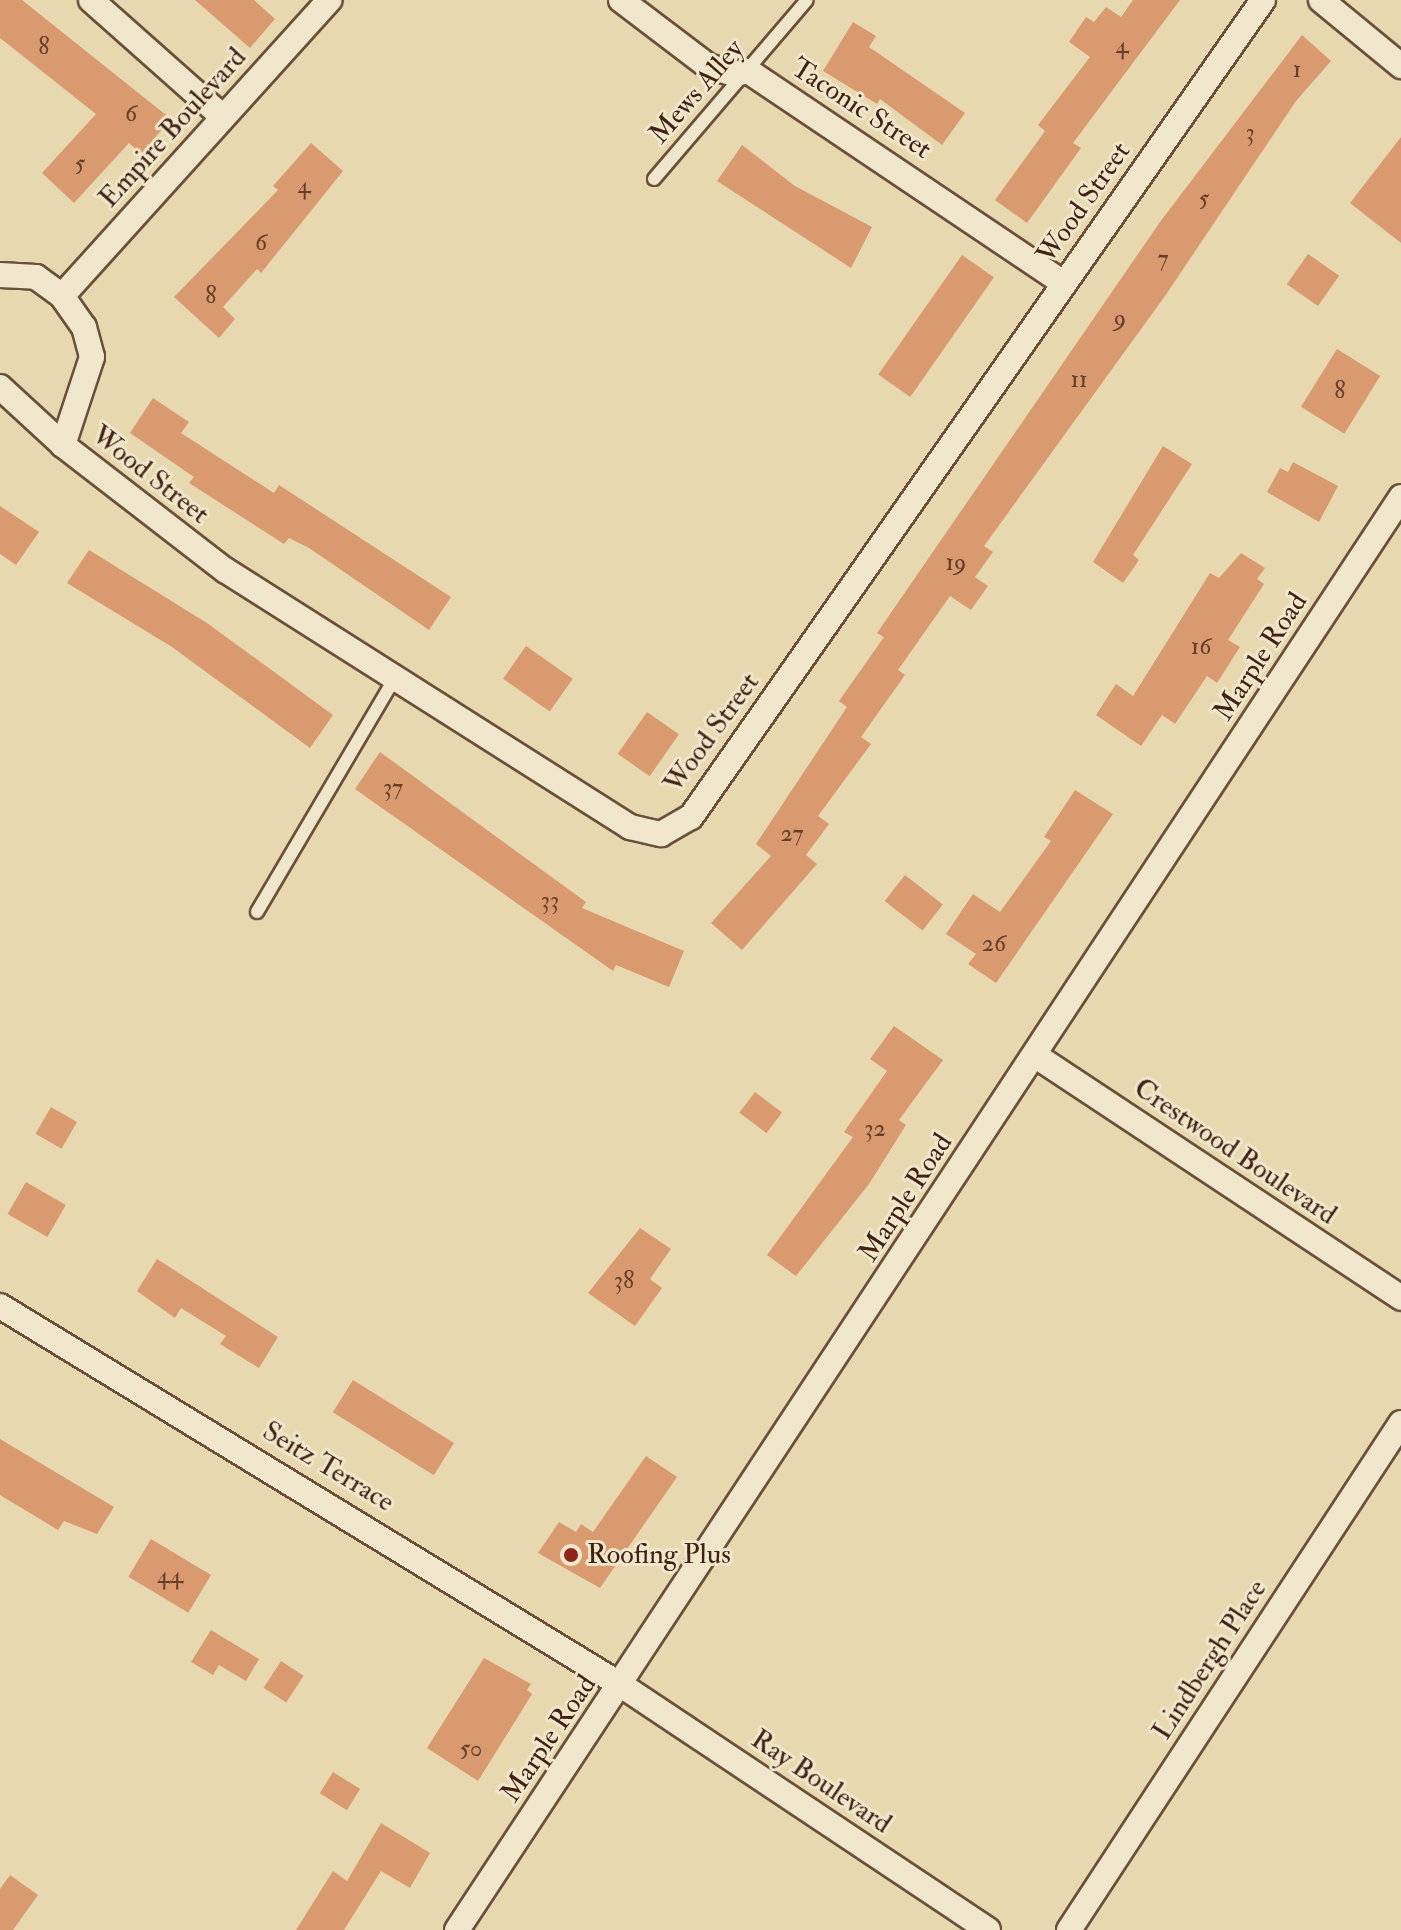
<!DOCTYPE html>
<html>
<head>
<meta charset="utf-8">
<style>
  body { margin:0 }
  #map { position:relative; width:1401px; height:1930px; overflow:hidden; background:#e8d8af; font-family:"IM FELL Double Pica",serif }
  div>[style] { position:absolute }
  .building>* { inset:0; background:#d99a70; transform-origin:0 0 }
  .roads { filter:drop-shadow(2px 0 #6a4f3a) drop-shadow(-2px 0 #6a4f3a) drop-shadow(0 2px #6a4f3a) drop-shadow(0 -2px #6a4f3a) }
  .lane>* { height:12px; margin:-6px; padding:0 6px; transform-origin:6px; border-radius:6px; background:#f0e6cb }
  .street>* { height:24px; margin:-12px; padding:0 12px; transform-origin:12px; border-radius:12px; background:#f0e6cb }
  .dots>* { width:22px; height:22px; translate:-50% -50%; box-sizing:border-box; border:4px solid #f0e6cb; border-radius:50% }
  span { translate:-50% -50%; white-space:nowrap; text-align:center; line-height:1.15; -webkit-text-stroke:6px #f0e6cb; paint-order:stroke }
  .number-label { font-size:24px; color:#663f2a }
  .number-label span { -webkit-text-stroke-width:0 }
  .street-label { font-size:28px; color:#402113 }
  .poi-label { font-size:28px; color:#402113 }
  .left { translate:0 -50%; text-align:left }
</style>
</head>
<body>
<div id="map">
  <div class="building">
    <i style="clip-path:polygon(0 0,22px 0,171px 119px,141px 154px,129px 143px,74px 203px,42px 173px,96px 114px,0 38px)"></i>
    <i style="clip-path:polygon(195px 0,254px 0,275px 19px,250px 48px)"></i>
    <i style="clip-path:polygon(1133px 0,1180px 0,1073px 143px,1081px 148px,1027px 223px,995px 200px,1045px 131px,1038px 125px,1090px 57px,1069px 42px,1086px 17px,1094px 22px,1106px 7px,1121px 17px)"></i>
    <i style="clip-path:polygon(853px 22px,876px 36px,869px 47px,965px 113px,942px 145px,880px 99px,877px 104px,823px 71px)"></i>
    <i style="clip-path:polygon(1302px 35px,1331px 61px,1296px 101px,1165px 296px,984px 546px,993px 552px,975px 577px,988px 586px,971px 610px,950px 596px,898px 670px,905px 675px,861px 737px,871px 744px,818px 816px,829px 824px,806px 855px,817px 864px,742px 950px,711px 923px,771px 856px,756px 844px,847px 707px,839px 701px,884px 637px,877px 633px,1160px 222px)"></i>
    <i style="clip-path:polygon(1401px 137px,1401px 243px,1350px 203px)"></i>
    <i style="clip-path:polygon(311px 143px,343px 171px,261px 273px,257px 269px,223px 307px,235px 319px,219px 338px,174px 297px,278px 190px,273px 186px)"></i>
    <i style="clip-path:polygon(742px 145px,795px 186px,872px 227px,851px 268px,717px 181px)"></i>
    <i style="left:1308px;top:254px;width:38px;height:37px;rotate:35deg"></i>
    <i style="left:962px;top:255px;width:39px;height:146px;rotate:35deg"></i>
    <i style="left:1337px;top:349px;width:51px;height:68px;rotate:32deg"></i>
    <i style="clip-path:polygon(153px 398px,189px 422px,181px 433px,274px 493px,279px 485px,451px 597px,429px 630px,309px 548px,289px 538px,284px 544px,189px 483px,194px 477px,130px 433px)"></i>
    <i style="clip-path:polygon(1163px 446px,1192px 464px,1133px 555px,1139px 560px,1123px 583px,1093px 562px)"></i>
    <i style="clip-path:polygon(1293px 462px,1338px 486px,1319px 522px,1267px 492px,1280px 468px,1288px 472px)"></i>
    <i style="clip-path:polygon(0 506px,39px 532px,16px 565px,0 554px)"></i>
    <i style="clip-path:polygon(89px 550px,207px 623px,333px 715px,310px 748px,172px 647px,67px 583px)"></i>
    <i style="clip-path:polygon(1241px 553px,1265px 568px,1257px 579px,1264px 584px,1228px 640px,1240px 647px,1217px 683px,1207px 676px,1175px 724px,1162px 715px,1141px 746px,1096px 715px,1116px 684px,1133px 696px,1210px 573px,1219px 578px)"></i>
    <i style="left:526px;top:646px;width:57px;height:40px;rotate:35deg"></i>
    <i style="left:647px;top:712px;width:39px;height:51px;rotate:35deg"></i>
    <i style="clip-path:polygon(380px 752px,586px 902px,582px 908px,684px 951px,669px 987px,616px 965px,613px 971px,355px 789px)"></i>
    <i style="clip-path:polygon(1075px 790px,1113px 814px,996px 983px,968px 964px,976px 954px,946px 934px,973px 894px,1000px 912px,1051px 841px,1044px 837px)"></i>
    <i style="left:905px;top:875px;width:48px;height:33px;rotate:38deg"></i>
    <i style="clip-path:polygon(894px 1026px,943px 1060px,899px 1120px,906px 1125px,869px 1184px,796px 1276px,767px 1255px,853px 1137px,844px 1132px,887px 1071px,870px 1059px)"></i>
    <i style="left:755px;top:1092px;width:34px;height:26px;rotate:37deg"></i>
    <i style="left:51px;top:1107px;width:30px;height:31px;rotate:30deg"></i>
    <i style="left:26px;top:1182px;width:46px;height:37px;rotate:30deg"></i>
    <i style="clip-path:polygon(640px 1228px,671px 1249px,650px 1279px,662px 1288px,635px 1326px,588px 1293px)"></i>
    <i style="clip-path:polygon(157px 1259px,278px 1337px,259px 1368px,220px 1344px,226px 1336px,181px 1308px,175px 1318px,137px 1291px)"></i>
    <i style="left:353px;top:1380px;width:119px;height:38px;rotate:32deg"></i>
    <i style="clip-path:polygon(0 1439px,114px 1507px,97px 1534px,64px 1521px,58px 1530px,0 1495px)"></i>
    <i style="clip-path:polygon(646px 1456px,677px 1477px,600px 1588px,538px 1553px,559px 1522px,576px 1532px,581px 1524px,593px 1532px)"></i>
    <i style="left:151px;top:1539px;width:70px;height:44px;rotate:31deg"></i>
    <i style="clip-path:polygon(211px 1630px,259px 1659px,246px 1681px,219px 1665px,213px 1675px,191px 1662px)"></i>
    <i style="clip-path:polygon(484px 1658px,531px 1684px,527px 1690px,532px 1694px,478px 1781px,427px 1748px)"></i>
    <i style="left:281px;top:1661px;width:27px;height:32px;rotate:33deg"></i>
    <i style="left:333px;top:1772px;width:32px;height:25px;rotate:32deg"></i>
    <i style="clip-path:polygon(381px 1823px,430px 1853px,410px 1888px,381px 1871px,344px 1930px,296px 1930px,333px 1871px,347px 1881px)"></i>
    <i style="clip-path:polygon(10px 1875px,38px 1895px,13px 1930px,0 1930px,0 1889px)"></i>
  </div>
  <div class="roads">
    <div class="lane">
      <i style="left:654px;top:179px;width:235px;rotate:-49.5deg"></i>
      <i style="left:257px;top:912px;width:272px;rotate:-59.5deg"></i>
    </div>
    <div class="street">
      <i style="left:91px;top:0;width:176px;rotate:41.6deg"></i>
      <i style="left:621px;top:0;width:109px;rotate:37.2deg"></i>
      <i style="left:708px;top:66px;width:28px;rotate:17deg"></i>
      <i style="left:735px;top:74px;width:13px;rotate:-13deg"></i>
      <i style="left:748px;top:71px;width:381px;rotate:33.9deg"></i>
      <i style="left:1321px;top:0;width:104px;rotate:39.5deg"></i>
      <i style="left:0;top:275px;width:36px;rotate:3deg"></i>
      <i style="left:36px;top:277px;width:32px;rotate:36deg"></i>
      <i style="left:62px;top:296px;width:38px;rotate:55deg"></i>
      <i style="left:84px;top:327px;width:31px;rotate:75deg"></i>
      <i style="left:92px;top:357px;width:93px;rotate:108.2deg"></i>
      <i style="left:62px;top:296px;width:399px;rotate:-47.9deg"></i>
      <i style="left:0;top:387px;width:86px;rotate:42.6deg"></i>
      <i style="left:63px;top:445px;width:205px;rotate:37.7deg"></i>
      <i style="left:225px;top:570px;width:480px;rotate:32.4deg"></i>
      <i style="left:630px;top:827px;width:32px;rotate:13deg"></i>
      <i style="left:661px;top:834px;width:34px;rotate:-30deg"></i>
      <i style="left:691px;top:817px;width:997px;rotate:-55deg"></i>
      <i style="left:1036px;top:1056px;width:438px;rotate:33.5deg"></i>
      <i style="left:0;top:1306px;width:728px;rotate:31.4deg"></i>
      <i style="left:621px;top:1685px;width:441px;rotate:33.7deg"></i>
      <i style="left:457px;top:1930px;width:1716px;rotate:-56.62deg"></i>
      <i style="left:1069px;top:1930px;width:606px;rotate:-56.78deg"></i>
    </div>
  </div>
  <div class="dots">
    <i style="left:571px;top:1555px;background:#8f2418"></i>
  </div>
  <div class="number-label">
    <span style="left:1122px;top:46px">4</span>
    <span style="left:44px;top:47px">8</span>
    <span style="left:1297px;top:70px">1</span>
    <span style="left:131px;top:114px">6</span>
    <span style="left:1250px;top:133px">3</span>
    <span style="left:80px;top:164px">5</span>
    <span style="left:304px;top:186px">4</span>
    <span style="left:1204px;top:199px">5</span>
    <span style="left:261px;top:243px">6</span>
    <span style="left:1163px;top:259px">7</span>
    <span style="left:211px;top:296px">8</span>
    <span style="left:1120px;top:319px">9</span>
    <span style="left:1079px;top:380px">11</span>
    <span style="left:1340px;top:391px">8</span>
    <span style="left:956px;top:563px">19</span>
    <span style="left:1201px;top:647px">16</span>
    <span style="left:393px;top:788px">37</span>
    <span style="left:792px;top:834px">27</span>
    <span style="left:550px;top:901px">33</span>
    <span style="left:994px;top:944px">26</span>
    <span style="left:875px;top:1129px">32</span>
    <span style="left:624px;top:1281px">38</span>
    <span style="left:170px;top:1576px">44</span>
    <span style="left:471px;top:1749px">50</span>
  </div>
  <div class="street-label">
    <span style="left:697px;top:92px;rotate:-49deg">Mews Alley</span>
    <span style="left:861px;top:109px;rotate:33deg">Taconic Street</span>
    <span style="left:173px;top:128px;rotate:-48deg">Empire Boulevard</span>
    <span style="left:1084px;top:203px;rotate:-55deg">Wood Street</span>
    <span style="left:150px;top:475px;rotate:38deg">Wood Street</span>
    <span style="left:1261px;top:657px;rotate:-57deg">Marple Road</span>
    <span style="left:712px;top:733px;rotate:-54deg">Wood Street</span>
    <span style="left:1235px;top:1152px;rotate:34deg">Crestwood Boulevard</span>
    <span style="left:906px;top:1198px;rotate:-57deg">Marple Road</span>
    <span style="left:328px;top:1467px;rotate:31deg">Seitz Terrace</span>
    <span style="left:1210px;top:1660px;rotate:-57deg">Lindbergh Place</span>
    <span style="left:549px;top:1739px;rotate:-56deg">Marple Road</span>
    <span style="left:821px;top:1782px;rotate:34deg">Ray Boulevard</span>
  </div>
  <div class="poi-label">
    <span class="left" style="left:587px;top:1555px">Roofing Plus</span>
  </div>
</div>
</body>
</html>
